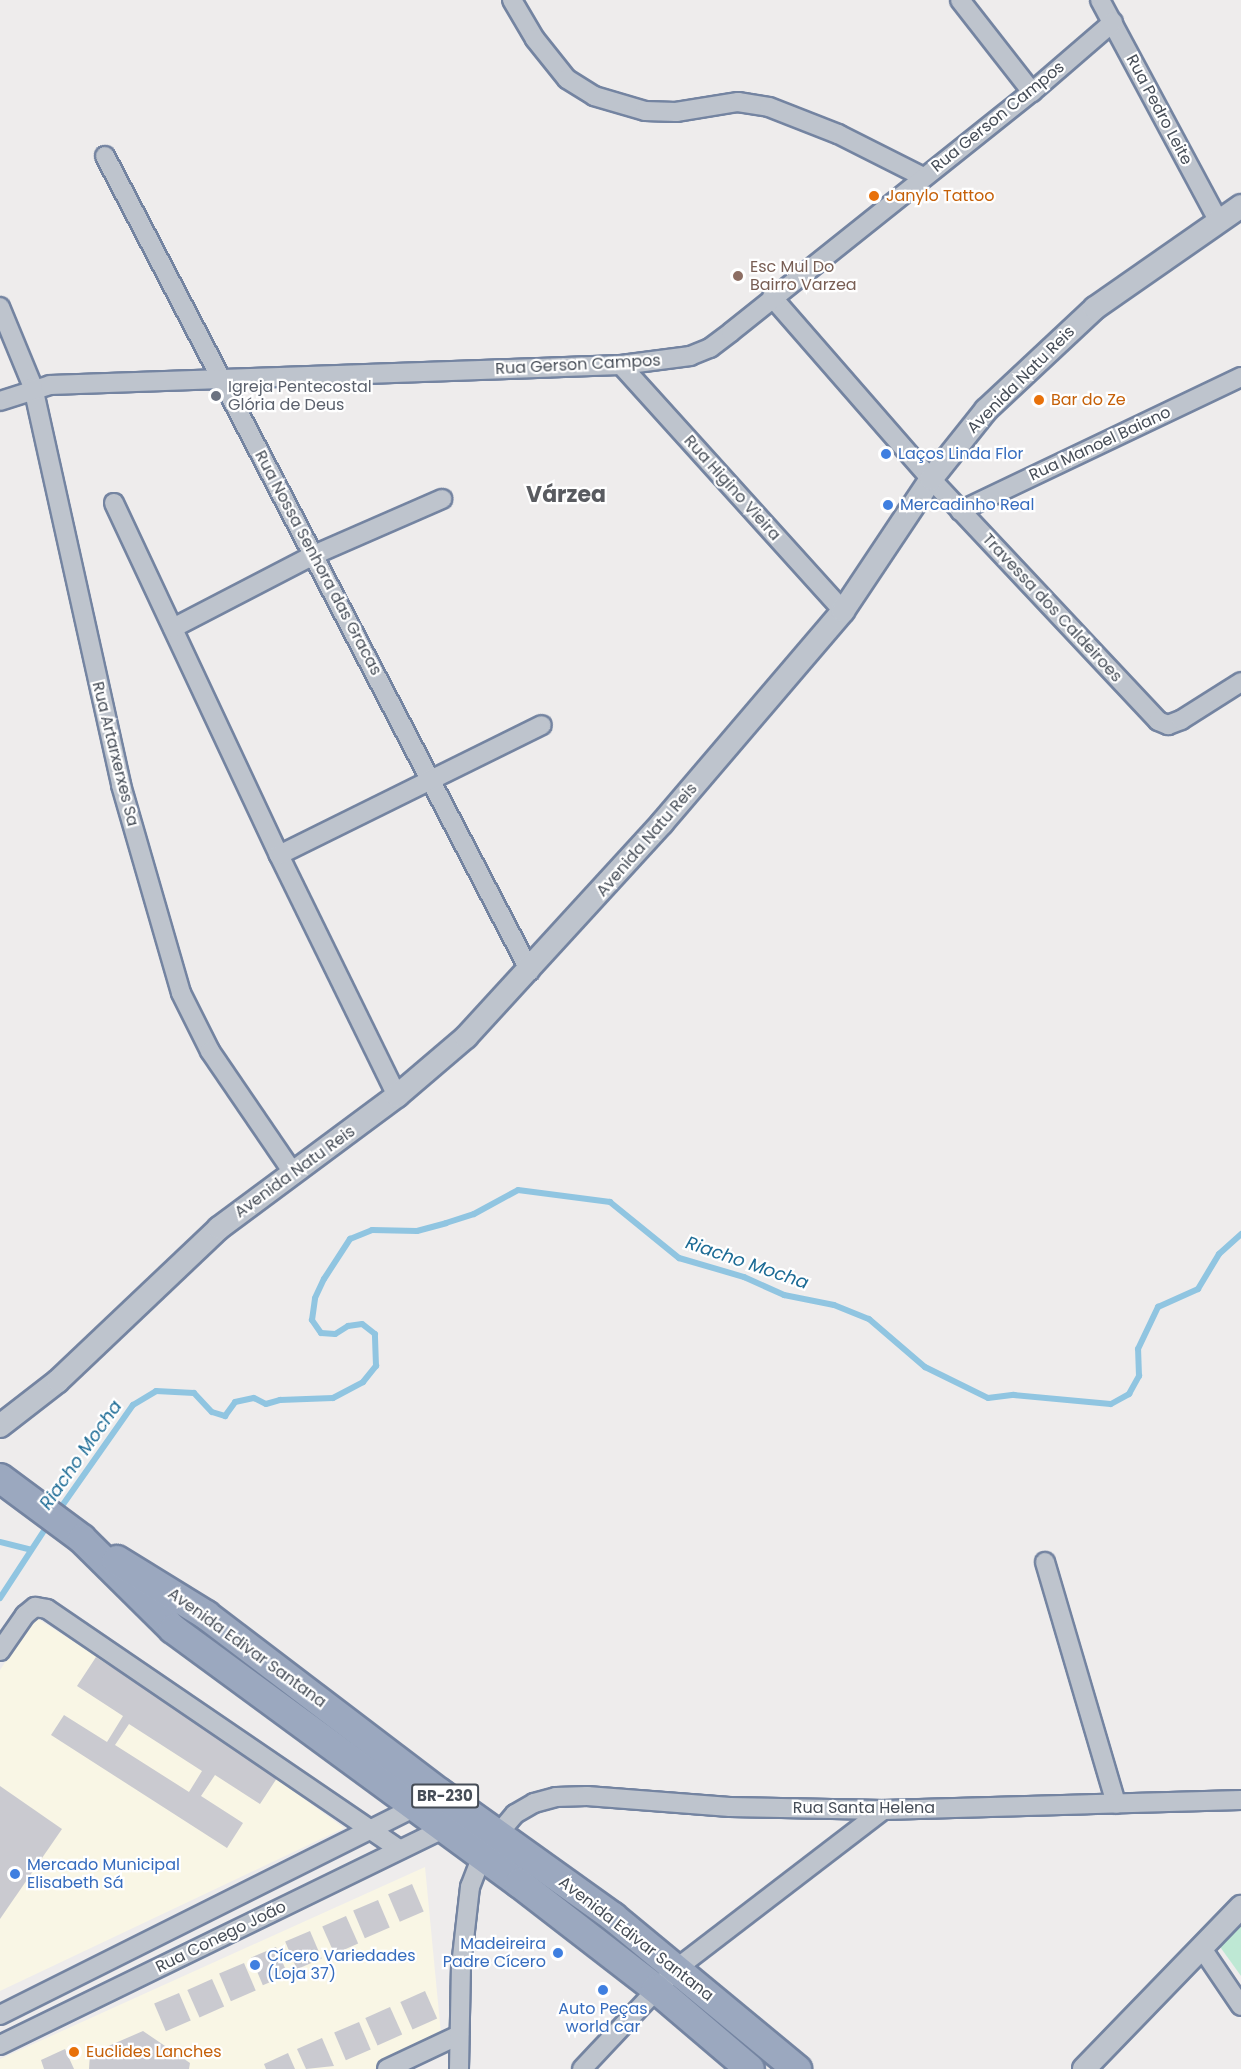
<!DOCTYPE html>
<html>
<head>
<meta charset="utf-8">
<style>
  body { margin:0 }
  #map { position:relative; width:1241px; height:2069px; overflow:hidden; background:#eeecec; font-family:Poppins,sans-serif }
  div>[style] { position:absolute }
  .commercial>* { inset:0; background:#f9f6e5 }
  .green>* { inset:0; background:#bee8d4 }
  .stream>* { height:6px; margin:-3px; padding:0 3px; transform-origin:3px; border-radius:3px; background:#90c5e1 }
  .building>* { inset:0; background:#cacad0; transform-origin:0 0 }
  .roads { filter:drop-shadow(2px 0 #7484a1) drop-shadow(-2px 0 #7484a1) drop-shadow(0 2px #7484a1) drop-shadow(0 -2px #7484a1) }
  .minor>* { height:18px; margin:-9px; padding:0 9px; transform-origin:9px; border-radius:9px; background:#bec4cd }
  .tertiary>* { height:22px; margin:-11px; padding:0 11px; transform-origin:11px; border-radius:11px; background:#bec4cd }
  .trunk>* { height:28px; margin:-14px; padding:0 14px; transform-origin:14px; border-radius:14px; background:#9ba8bf }
  .dots>* { width:16px; height:16px; translate:-50% -50%; box-sizing:border-box; border:3px solid #fff; border-radius:50% }
  span { translate:-50% -50%; white-space:nowrap; text-align:center; line-height:1.15; -webkit-text-stroke:4.5px #fff; paint-order:stroke }
  .shield-label span { padding:2px 4px; background:#fff; border:2px solid; border-radius:4px; -webkit-text-stroke-width:0 }
  .shield-label { font-size:15px; color:#464d57; font-weight:700 }
  .street-label { font-size:16px; color:#464d57 }
  .food-label { font-size:16px; color:#c56008 }
  .left { translate:0 -50%; text-align:left }
  .education-label { font-size:16px; color:#785e54 }
  .worship-label { font-size:16px; color:#5b616d }
  .shop-label { font-size:16px; color:#366cbe }
  .right { translate:-100% -50%; text-align:right }
  .water-label { font-size:18px; color:#1c6b95; font-style:italic }
  .district-label { font-size:22px; color:#595b60; font-weight:700 }
</style>
</head>
<body>
<div id="map">
  <div class="commercial">
    <i style="clip-path:polygon(35px 1617px,190px 1716px,344px 1828px,0 1991px,0 1670px)"></i>
    <i style="clip-path:polygon(425px 1867px,441px 2034px,374px 2069px,0 2069px,0 2059px)"></i>
  </div>
  <div class="green">
    <i style="clip-path:polygon(1241px 1923px,1241px 1976px,1218px 1944px)"></i>
  </div>
  <div class="stream">
    <i style="left:57px;top:1513px;width:132px;rotate:-54.9deg"></i>
    <i style="left:133px;top:1405px;width:27px;rotate:-31deg"></i>
    <i style="left:156px;top:1391px;width:38px;rotate:3deg"></i>
    <i style="left:194px;top:1393px;width:26px;rotate:47deg"></i>
    <i style="left:212px;top:1412px;width:14px;rotate:17deg"></i>
    <i style="left:225px;top:1416px;width:17px;rotate:-54deg"></i>
    <i style="left:235px;top:1402px;width:19px;rotate:-12deg"></i>
    <i style="left:254px;top:1398px;width:13px;rotate:27deg"></i>
    <i style="left:266px;top:1404px;width:15px;rotate:-16deg"></i>
    <i style="left:280px;top:1400px;width:53px;rotate:-2.2deg"></i>
    <i style="left:333px;top:1398px;width:34px;rotate:-28deg"></i>
    <i style="left:363px;top:1382px;width:21px;rotate:-51deg"></i>
    <i style="left:376px;top:1366px;width:32px;rotate:-92deg"></i>
    <i style="left:375px;top:1334px;width:16px;rotate:-142deg"></i>
    <i style="left:362px;top:1324px;width:14px;rotate:172deg"></i>
    <i style="left:348px;top:1326px;width:15px;rotate:148deg"></i>
    <i style="left:335px;top:1334px;width:14px;rotate:-176deg"></i>
    <i style="left:321px;top:1333px;width:16px;rotate:-125deg"></i>
    <i style="left:312px;top:1320px;width:22px;rotate:-82deg"></i>
    <i style="left:315px;top:1298px;width:21px;rotate:-65deg"></i>
    <i style="left:324px;top:1279px;width:48px;rotate:-57deg"></i>
    <i style="left:350px;top:1239px;width:24px;rotate:-22deg"></i>
    <i style="left:372px;top:1230px;width:45px;rotate:1.3deg"></i>
    <i style="left:417px;top:1231px;width:30px;rotate:-15deg"></i>
    <i style="left:446px;top:1223px;width:29px;rotate:-18deg"></i>
    <i style="left:474px;top:1214px;width:50px;rotate:-28.6deg"></i>
    <i style="left:518px;top:1190px;width:93px;rotate:7.4deg"></i>
    <i style="left:610px;top:1202px;width:89px;rotate:39.1deg"></i>
    <i style="left:679px;top:1258px;width:68px;rotate:16.3deg"></i>
    <i style="left:744px;top:1277px;width:44px;rotate:24.2deg"></i>
    <i style="left:784px;top:1295px;width:51px;rotate:11.3deg"></i>
    <i style="left:834px;top:1305px;width:38px;rotate:22deg"></i>
    <i style="left:869px;top:1319px;width:74px;rotate:40.6deg"></i>
    <i style="left:925px;top:1367px;width:70px;rotate:26.2deg"></i>
    <i style="left:988px;top:1398px;width:26px;rotate:-7deg"></i>
    <i style="left:1014px;top:1395px;width:97px;rotate:5.3deg"></i>
    <i style="left:1111px;top:1404px;width:21px;rotate:-29deg"></i>
    <i style="left:1129px;top:1394px;width:21px;rotate:-61deg"></i>
    <i style="left:1139px;top:1376px;width:27px;rotate:-92deg"></i>
    <i style="left:1138px;top:1349px;width:47px;rotate:-64.5deg"></i>
    <i style="left:1158px;top:1307px;width:44px;rotate:-24.2deg"></i>
    <i style="left:1198px;top:1289px;width:41px;rotate:-59deg"></i>
    <i style="left:1219px;top:1254px;width:30px;rotate:-42deg"></i>
    <i style="left:0;top:1542px;width:32px;rotate:14deg"></i>
    <i style="left:0;top:1598px;width:90px;rotate:-56.8deg"></i>
  </div>
  <div class="building">
    <i style="clip-path:polygon(evenodd,96px 1657px,279px 1775px,260px 1804px,215px 1775px,201px 1796px,243px 1823px,227px 1848px,51px 1735px,64px 1715px,107px 1742px,123px 1716px,77px 1686px,96px 1657px,129px 1724px,202px 1771px,189px 1792px,115px 1745px,129px 1724px)"></i>
    <i style="clip-path:polygon(0 1786px,62px 1829px,0 1919px)"></i>
    <i style="left:412px;top:1884px;width:30px;height:26px;rotate:67deg"></i>
    <i style="left:378px;top:1900px;width:30px;height:27px;rotate:67deg"></i>
    <i style="left:346px;top:1916px;width:30px;height:26px;rotate:66deg"></i>
    <i style="left:310px;top:1931px;width:30px;height:27px;rotate:67deg"></i>
    <i style="left:276px;top:1947px;width:30px;height:27px;rotate:67deg"></i>
    <i style="left:244px;top:1963px;width:30px;height:27px;rotate:67deg"></i>
    <i style="left:212px;top:1979px;width:30px;height:27px;rotate:66deg"></i>
    <i style="left:425px;top:1991px;width:30px;height:27px;rotate:66deg"></i>
    <i style="left:179px;top:1993px;width:30px;height:27px;rotate:67deg"></i>
    <i style="left:390px;top:2007px;width:30px;height:27px;rotate:66deg"></i>
    <i style="left:359px;top:2022px;width:30px;height:27px;rotate:67deg"></i>
    <i style="clip-path:polygon(143px 2031px,190px 2063px,189px 2069px,89px 2069px,90px 2054px)"></i>
    <i style="clip-path:polygon(322px 2038px,334px 2066px,306px 2069px,297px 2049px)"></i>
    <i style="clip-path:polygon(65px 2049px,74px 2069px,44px 2069px,41px 2060px)"></i>
    <i style="clip-path:polygon(288px 2053px,295px 2069px,266px 2069px,264px 2064px)"></i>
  </div>
  <div class="roads">
    <div class="minor">
      <i style="left:512px;top:0;width:45px;rotate:59.5deg"></i>
      <i style="left:535px;top:39px;width:51px;rotate:51.3deg"></i>
      <i style="left:567px;top:79px;width:32px;rotate:32deg"></i>
      <i style="left:594px;top:96px;width:53px;rotate:16.4deg"></i>
      <i style="left:645px;top:111px;width:31px;rotate:2deg"></i>
      <i style="left:676px;top:112px;width:63px;rotate:-9.2deg"></i>
      <i style="left:738px;top:102px;width:31px;rotate:9deg"></i>
      <i style="left:769px;top:107px;width:74px;rotate:21.4deg"></i>
      <i style="left:838px;top:134px;width:95px;rotate:26.8deg"></i>
      <i style="left:960px;top:0;width:117px;rotate:52deg"></i>
      <i style="left:1100px;top:0;width:250px;rotate:61.8deg"></i>
      <i style="left:105px;top:156px;width:919px;rotate:62.46deg"></i>
      <i style="left:772px;top:297px;width:242px;rotate:48.9deg"></i>
      <i style="left:931px;top:479px;width:332px;rotate:46.8deg"></i>
      <i style="left:1158px;top:721px;width:11px;rotate:22deg"></i>
      <i style="left:1168px;top:725px;width:14px;rotate:-21deg"></i>
      <i style="left:1181px;top:720px;width:71px;rotate:-32.3deg"></i>
      <i style="left:0;top:307px;width:87px;rotate:67.6deg"></i>
      <i style="left:33px;top:387px;width:408px;rotate:77.5deg"></i>
      <i style="left:121px;top:785px;width:216px;rotate:73.9deg"></i>
      <i style="left:181px;top:993px;width:65px;rotate:63.4deg"></i>
      <i style="left:210px;top:1051px;width:149px;rotate:55.7deg"></i>
      <i style="left:621px;top:365px;width:331px;rotate:47.9deg"></i>
      <i style="left:0;top:401px;width:52px;rotate:-17.7deg"></i>
      <i style="left:50px;top:385px;width:571px;rotate:-2.01deg"></i>
      <i style="left:621px;top:365px;width:70px;rotate:-7.4deg"></i>
      <i style="left:690px;top:356px;width:22px;rotate:-22deg"></i>
      <i style="left:710px;top:348px;width:26px;rotate:-37deg"></i>
      <i style="left:731px;top:332px;width:385px;rotate:-38.6deg"></i>
      <i style="left:1032px;top:92px;width:107px;rotate:-40.8deg"></i>
      <i style="left:114px;top:503px;width:389px;rotate:64.9deg"></i>
      <i style="left:279px;top:855px;width:268px;rotate:63.9deg"></i>
      <i style="left:960px;top:511px;width:311px;rotate:-25.5deg"></i>
      <i style="left:173px;top:628px;width:159px;rotate:-27.4deg"></i>
      <i style="left:314px;top:555px;width:140px;rotate:-23.6deg"></i>
      <i style="left:279px;top:855px;width:293px;rotate:-26.3deg"></i>
      <i style="left:1045px;top:1562px;width:252px;rotate:73.6deg"></i>
      <i style="left:0;top:1651px;width:44px;rotate:-55.2deg"></i>
      <i style="left:25px;top:1615px;width:13px;rotate:-39deg"></i>
      <i style="left:35px;top:1607px;width:12px;rotate:9deg"></i>
      <i style="left:47px;top:1609px;width:427px;rotate:34.3deg"></i>
      <i style="left:1201px;top:1947px;width:71px;rotate:55.9deg"></i>
      <i style="left:0;top:2015px;width:473px;rotate:-26.6deg"></i>
      <i style="left:0;top:2045px;width:492px;rotate:-26deg"></i>
      <i style="left:387px;top:2069px;width:80px;rotate:-25.3deg"></i>
      <i style="left:459px;top:2069px;width:103px;rotate:-88.9deg"></i>
      <i style="left:461px;top:1966px;width:80px;rotate:-83.5deg"></i>
      <i style="left:470px;top:1887px;width:33px;rotate:-69deg"></i>
      <i style="left:482px;top:1856px;width:29px;rotate:-54deg"></i>
      <i style="left:499px;top:1833px;width:25px;rotate:-50deg"></i>
      <i style="left:515px;top:1814px;width:22px;rotate:-30deg"></i>
      <i style="left:534px;top:1803px;width:23px;rotate:-15deg"></i>
      <i style="left:556px;top:1797px;width:31px;rotate:-2deg"></i>
      <i style="left:587px;top:1796px;width:143px;rotate:4.4deg"></i>
      <i style="left:730px;top:1807px;width:153px;rotate:1.1deg"></i>
      <i style="left:883px;top:1810px;width:358px;rotate:-1.6deg"></i>
      <i style="left:582px;top:2069px;width:137px;rotate:-46.8deg"></i>
      <i style="left:676px;top:1969px;width:261px;rotate:-37.5deg"></i>
    </div>
    <div class="tertiary">
      <i style="left:0;top:1426px;width:73px;rotate:-37.8deg"></i>
      <i style="left:58px;top:1381px;width:222px;rotate:-43.5deg"></i>
      <i style="left:219px;top:1228px;width:222px;rotate:-36.6deg"></i>
      <i style="left:397px;top:1096px;width:91px;rotate:-40.5deg"></i>
      <i style="left:466px;top:1037px;width:290px;rotate:-47.5deg"></i>
      <i style="left:662px;top:823px;width:279px;rotate:-49.5deg"></i>
      <i style="left:843px;top:611px;width:159px;rotate:-56.3deg"></i>
      <i style="left:931px;top:479px;width:88px;rotate:-51.4deg"></i>
      <i style="left:986px;top:410px;width:149px;rotate:-43.1deg"></i>
      <i style="left:1095px;top:308px;width:178px;rotate:-34.9deg"></i>
      <i style="left:1084px;top:2069px;width:226px;rotate:-45.9deg"></i>
    </div>
    <div class="trunk">
      <i style="left:0;top:1478px;width:102px;rotate:36.6deg"></i>
      <i style="left:82px;top:1539px;width:128px;rotate:44.7deg"></i>
      <i style="left:173px;top:1629px;width:429px;rotate:36.3deg"></i>
      <i style="left:519px;top:1883px;width:173px;rotate:37.7deg"></i>
      <i style="left:656px;top:1989px;width:123px;rotate:40.4deg"></i>
      <i style="left:117px;top:1560px;width:105px;rotate:31.7deg"></i>
      <i style="left:206px;top:1615px;width:294px;rotate:37.3deg"></i>
      <i style="left:440px;top:1793px;width:213px;rotate:35.6deg"></i>
      <i style="left:613px;top:1917px;width:239px;rotate:39.6deg"></i>
    </div>
  </div>
  <div class="dots">
    <i style="left:874px;top:196px;background:#e8710a"></i>
    <i style="left:738px;top:276px;background:#8d6e63"></i>
    <i style="left:216px;top:396px;background:#6b7280"></i>
    <i style="left:1039px;top:400px;background:#e8710a"></i>
    <i style="left:886px;top:454px;background:#3f7fe0"></i>
    <i style="left:888px;top:505px;background:#3f7fe0"></i>
    <i style="left:15px;top:1874px;background:#3f7fe0"></i>
    <i style="left:558px;top:1953px;background:#3f7fe0"></i>
    <i style="left:255px;top:1965px;background:#3f7fe0"></i>
    <i style="left:603px;top:1990px;background:#3f7fe0"></i>
    <i style="left:74px;top:2052px;background:#e8710a"></i>
  </div>
  <div class="shield-label">
    <span style="left:445px;top:1796px">BR-230</span>
  </div>
  <div class="street-label">
    <span style="left:1159px;top:110px;rotate:62deg">Rua Pedro Leite</span>
    <span style="left:998px;top:117px;rotate:-39deg">Rua Gerson Campos</span>
    <span style="left:578px;top:365px;rotate:-3deg">Rua Gerson Campos</span>
    <span style="left:1021px;top:380px;rotate:-45deg">Avenida Natu Reis</span>
    <span style="left:1100px;top:444px;rotate:-25deg">Rua Manoel Baiano</span>
    <span style="left:732px;top:488px;rotate:48deg">Rua Higino Vieira</span>
    <span style="left:318px;top:563px;rotate:62deg">Rua Nossa Senhora das Gracas</span>
    <span style="left:1052px;top:608px;rotate:47deg">Travessa dos Caldeiroes</span>
    <span style="left:115px;top:754px;rotate:76deg">Rua Artarxerxes Sa</span>
    <span style="left:647px;top:840px;rotate:-49deg">Avenida Natu Reis</span>
    <span style="left:295px;top:1172px;rotate:-36deg">Avenida Natu Reis</span>
    <span style="left:247px;top:1648px;rotate:36deg">Avenida Edivar Santana</span>
    <span style="left:864px;top:1808px">Rua Santa Helena</span>
    <span style="left:221px;top:1937px;rotate:-26deg">Rua Conego João</span>
    <span style="left:636px;top:1939px;rotate:38deg">Avenida Edivar Santana</span>
  </div>
  <div class="food-label">
    <span class="left" style="left:886px;top:196px">Janylo Tattoo</span>
    <span class="left" style="left:1051px;top:400px">Bar do Ze</span>
    <span class="left" style="left:86px;top:2052px">Euclides Lanches</span>
  </div>
  <div class="education-label">
    <span class="left" style="left:750px;top:276px">Esc Mul Do<br>Bairro Varzea</span>
  </div>
  <div class="worship-label">
    <span class="left" style="left:228px;top:396px">Igreja Pentecostal<br>Glória de Deus</span>
  </div>
  <div class="shop-label">
    <span class="left" style="left:898px;top:454px">Laços Linda Flor</span>
    <span class="left" style="left:900px;top:505px">Mercadinho Real</span>
    <span class="left" style="left:27px;top:1874px">Mercado Municipal<br>Elisabeth Sá</span>
    <span class="right" style="left:546px;top:1953px">Madeireira<br>Padre Cícero</span>
    <span class="left" style="left:267px;top:1965px">Cícero Variedades<br>(Loja 37)</span>
    <span style="left:603px;top:2018px">Auto Peças<br>world car</span>
  </div>
  <div class="water-label">
    <span style="left:747px;top:1263px;rotate:19deg">Riacho Mocha</span>
    <span style="left:81px;top:1455px;rotate:-55deg">Riacho Mocha</span>
  </div>
  <div class="district-label">
    <span style="left:566px;top:495px">Várzea</span>
  </div>
</div>
</body>
</html>
